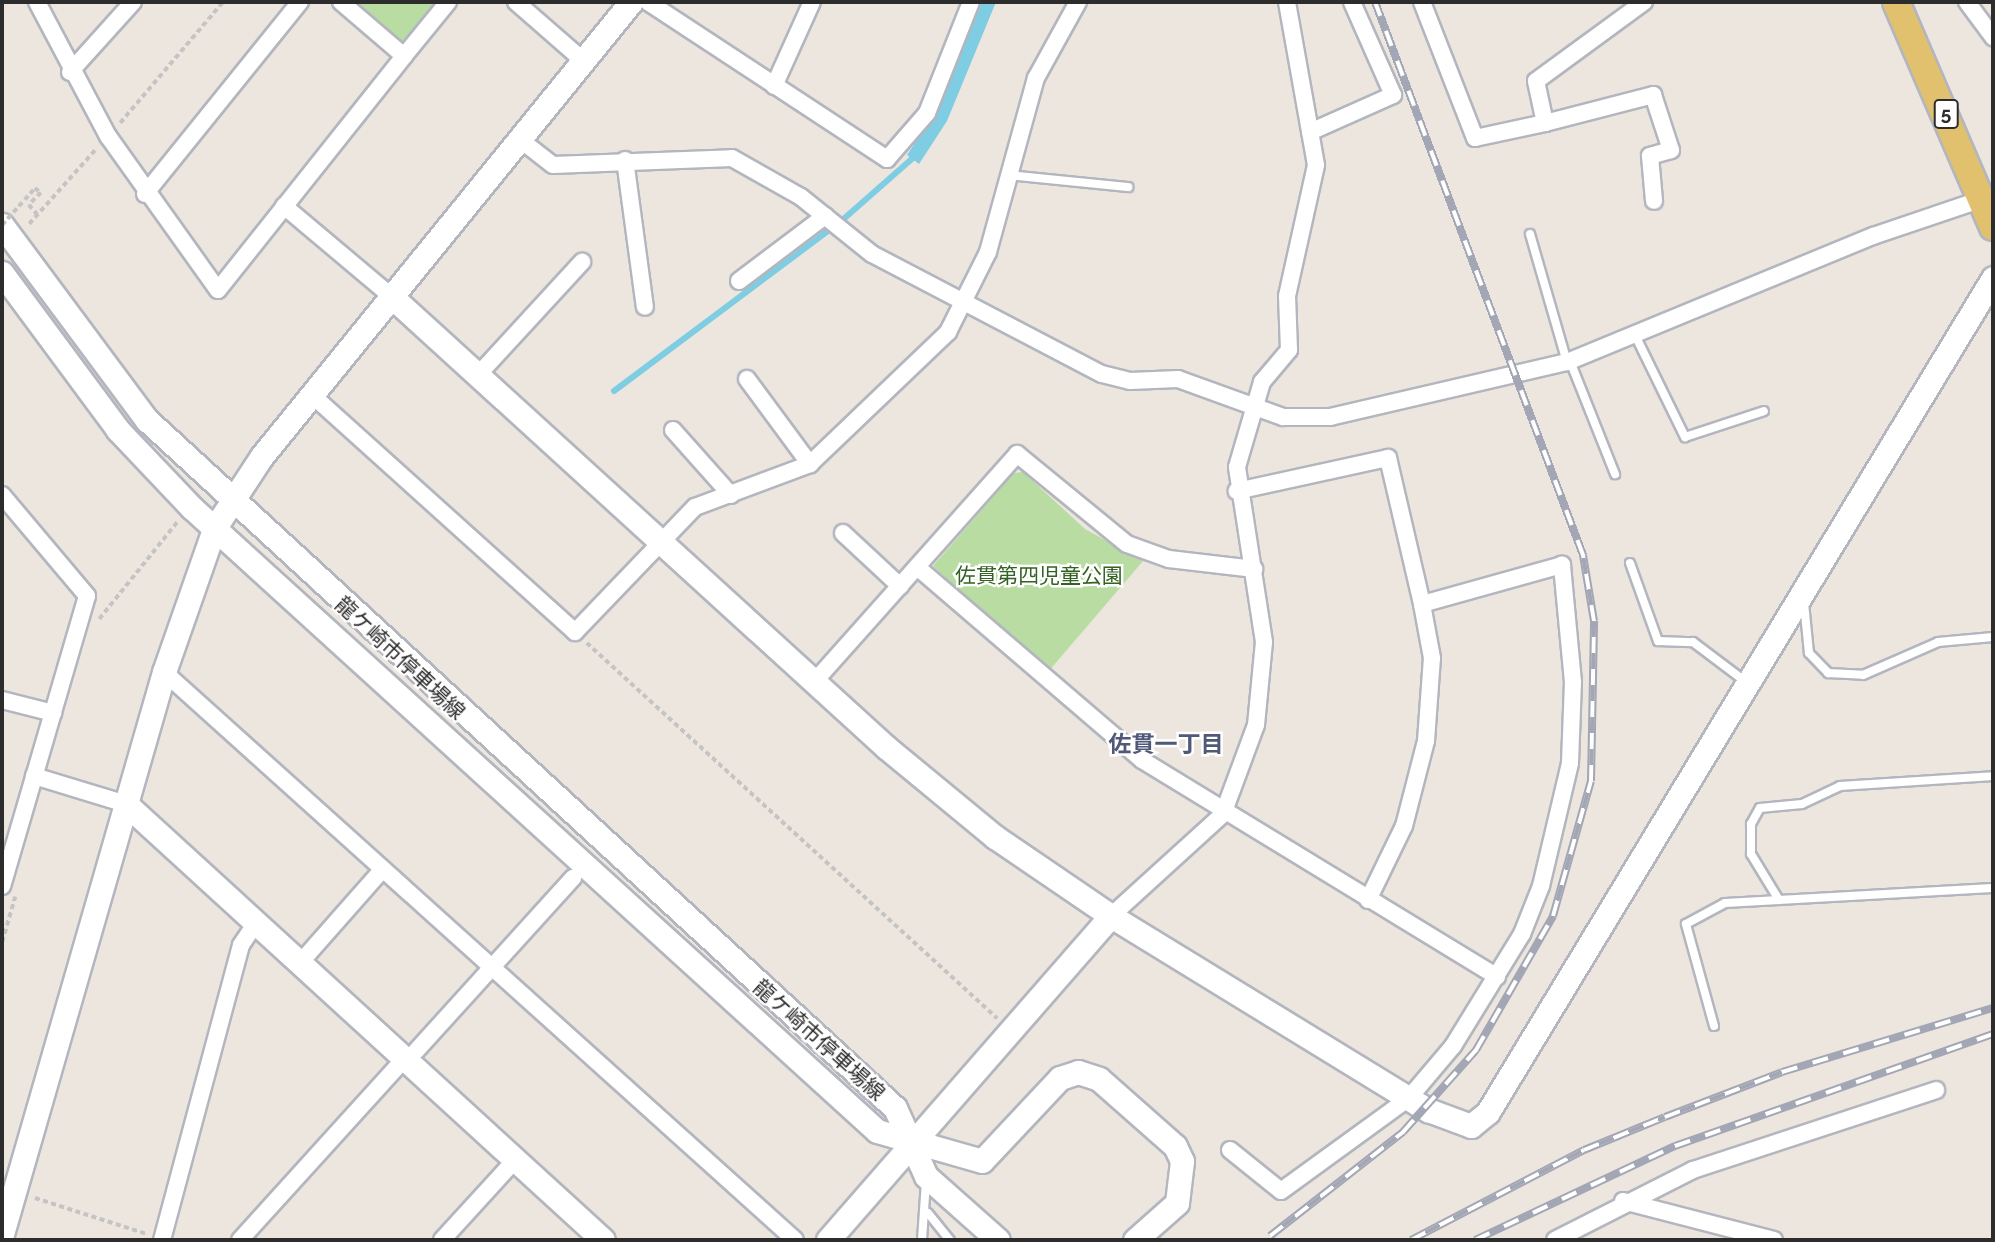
<!DOCTYPE html>
<html>
<head>
<meta charset="utf-8">
<style>
  body { margin:0 }
  #map { position:relative; width:1995px; height:1242px; overflow:hidden; background:#ece6df; font-family:Raleway,"Noto Sans JP",sans-serif }
  div>[style] { position:absolute }
  .green>* { inset:0; background:#b9dca2 }
  .water>* { inset:0; background:#7ecde2 }
  .stream>* { height:6px; margin:-3px; padding:0 3px; transform-origin:3px; border-radius:3px; background:#7ecde2 }
  .path>* { height:3.5px; margin-top:-1.75px; transform-origin:0; background:repeating-linear-gradient(90deg,#c4c4c4 0 5px,transparent 0 8.5px) }
  .roads { filter:drop-shadow(2px 0 #b3b6be) drop-shadow(-2px 0 #b3b6be) drop-shadow(0 2px #b3b6be) drop-shadow(0 -2px #b3b6be) }
  .lane>* { height:8px; margin:-4px; padding:0 4px; transform-origin:4px; border-radius:4px; background:#fff }
  .street>* { height:16px; margin:-8px; padding:0 8px; transform-origin:8px; border-radius:8px; background:#fff }
  .secondary>* { height:23px; margin:-11.5px; padding:0 11.5px; transform-origin:11.5px; border-radius:11.5px; background:#fff }
  .primary>* { height:26px; margin:-13px; padding:0 13px; transform-origin:13px; border-radius:13px; background:#e2c16e }
  .rail>* { height:8px; margin-top:-4px; transform-origin:0; background:repeating-linear-gradient(90deg,#fff 0 16px,#a3a6b4 0 32px); box-sizing:border-box; border-block:2px solid #a3a6b4 }
  .path-bridge>* { height:3.5px; margin-top:-1.75px; transform-origin:0; background:repeating-linear-gradient(90deg,#c4c4c4 0 5px,transparent 0 8.5px) }
  span { translate:-50% -50%; white-space:nowrap; text-align:center; line-height:1.15; -webkit-text-stroke:5px #fff; paint-order:stroke }
  .shield-label span { padding:2px 5px; background:#fff; border:2px solid; border-radius:5px; -webkit-text-stroke-width:0 }
  .shield-label { font-size:19px; color:#2c2c2c; font-weight:700 }
  .park-label { font-size:21px; color:#336222 }
  .street-label { font-size:21px; color:#2c2c2c }
  .neighbourhood-label { font-size:23px; color:#505978; font-weight:700 }
  .frame { position:absolute; inset:0; border:4px solid #2c2c2c; pointer-events:none }
</style>
</head>
<body>
<div id="map">
  <div class="green">
    <i style="clip-path:polygon(355px 2px,435px 2px,402px 42px)"></i>
    <i style="clip-path:polygon(1023px 472px,1085px 529px,1143px 561px,1048px 672px,933px 566px,1014px 473px)"></i>
  </div>
  <div class="water">
    <i style="clip-path:polygon(982px 2px,996px 2px,947px 121px,919px 164px,907px 155px,934px 114px)"></i>
  </div>
  <div class="stream">
    <i style="left:839px;top:223px;width:103px;rotate:-41.4deg"></i>
    <i style="left:614px;top:391px;width:269px;rotate:-36.8deg"></i>
  </div>
  <div class="path">
    <i style="left:120px;top:123px;width:159px;rotate:-49.6deg"></i>
    <i style="left:35px;top:188px;width:8px;rotate:40deg"></i>
    <i style="left:41px;top:193px;width:17px;rotate:135deg"></i>
    <i style="left:29px;top:205px;width:12px;rotate:48deg"></i>
    <i style="left:29px;top:224px;width:101px;rotate:-48.2deg"></i>
    <i style="left:99px;top:619px;width:126px;rotate:-51.1deg"></i>
    <i style="left:587px;top:643px;width:556px;rotate:42.45deg"></i>
    <i style="left:2px;top:942px;width:47px;rotate:-73.9deg"></i>
    <i style="left:35px;top:1198px;width:118px;rotate:17.8deg"></i>
  </div>
  <div class="roads">
    <div class="lane">
      <i style="left:1007px;top:175px;width:122px;rotate:5.7deg"></i>
      <i style="left:1530px;top:234px;width:133px;rotate:73.9deg"></i>
      <i style="left:1635px;top:335px;width:114px;rotate:63.9deg"></i>
      <i style="left:1685px;top:437px;width:83px;rotate:-18.2deg"></i>
      <i style="left:1570px;top:361px;width:122px;rotate:68.3deg"></i>
      <i style="left:1630px;top:563px;width:83px;rotate:70.3deg"></i>
      <i style="left:1658px;top:641px;width:35px;rotate:2deg"></i>
      <i style="left:1693px;top:642px;width:66px;rotate:37deg"></i>
      <i style="left:1804px;top:603px;width:50px;rotate:84.3deg"></i>
      <i style="left:1809px;top:653px;width:28px;rotate:46deg"></i>
      <i style="left:1828px;top:673px;width:35px;rotate:3deg"></i>
      <i style="left:1863px;top:675px;width:82px;rotate:-23.7deg"></i>
      <i style="left:1938px;top:642px;width:55px;rotate:-5.2deg"></i>
      <i style="left:1779px;top:900px;width:54px;rotate:-121.3deg"></i>
      <i style="left:1751px;top:854px;width:30px;rotate:-90deg"></i>
      <i style="left:1751px;top:824px;width:18px;rotate:-61deg"></i>
      <i style="left:1760px;top:808px;width:42px;rotate:-5.4deg"></i>
      <i style="left:1802px;top:804px;width:42px;rotate:-25.3deg"></i>
      <i style="left:1840px;top:786px;width:153px;rotate:-3.7deg"></i>
      <i style="left:1714px;top:1026px;width:106px;rotate:-105.4deg"></i>
      <i style="left:1686px;top:924px;width:44px;rotate:-28.3deg"></i>
      <i style="left:1725px;top:903px;width:268px;rotate:-3.2deg"></i>
      <i style="left:928px;top:1213px;width:35px;rotate:51deg"></i>
      <i style="left:922px;top:1240px;width:59px;rotate:-86.1deg"></i>
    </div>
    <div class="street">
      <i style="left:37px;top:2px;width:152px;rotate:62.1deg"></i>
      <i style="left:108px;top:136px;width:189px;rotate:54.5deg"></i>
      <i style="left:218px;top:290px;width:299px;rotate:-51.5deg"></i>
      <i style="left:341px;top:2px;width:83px;rotate:40.6deg"></i>
      <i style="left:404px;top:56px;width:70px;rotate:-50.8deg"></i>
      <i style="left:516px;top:2px;width:93px;rotate:41.1deg"></i>
      <i style="left:648px;top:2px;width:286px;rotate:33.3deg"></i>
      <i style="left:887px;top:159px;width:61px;rotate:-49deg"></i>
      <i style="left:927px;top:113px;width:119px;rotate:-68.4deg"></i>
      <i style="left:1422px;top:2px;width:146px;rotate:68.7deg"></i>
      <i style="left:1475px;top:138px;width:72px;rotate:-12.1deg"></i>
      <i style="left:1545px;top:123px;width:43px;rotate:-102.1deg"></i>
      <i style="left:1536px;top:81px;width:134px;rotate:-36.2deg"></i>
      <i style="left:1967px;top:2px;width:44px;rotate:53.4deg"></i>
      <i style="left:70px;top:72px;width:94px;rotate:-48deg"></i>
      <i style="left:774px;top:86px;width:92px;rotate:-65.7deg"></i>
      <i style="left:1545px;top:123px;width:112px;rotate:-14.5deg"></i>
      <i style="left:1653px;top:95px;width:58px;rotate:71.9deg"></i>
      <i style="left:1671px;top:150px;width:22px;rotate:164deg"></i>
      <i style="left:1650px;top:156px;width:45px;rotate:84.9deg"></i>
      <i style="left:1310px;top:132px;width:91px;rotate:-24deg"></i>
      <i style="left:1393px;top:95px;width:102px;rotate:-113.8deg"></i>
      <i style="left:522px;top:141px;width:39px;rotate:38deg"></i>
      <i style="left:553px;top:165px;width:179px;rotate:-2.2deg"></i>
      <i style="left:732px;top:158px;width:79px;rotate:29.5deg"></i>
      <i style="left:801px;top:197px;width:91px;rotate:38.8deg"></i>
      <i style="left:872px;top:254px;width:259px;rotate:27.6deg"></i>
      <i style="left:1102px;top:374px;width:29px;rotate:14deg"></i>
      <i style="left:1130px;top:381px;width:48px;rotate:-2.4deg"></i>
      <i style="left:1178px;top:379px;width:112px;rotate:19.9deg"></i>
      <i style="left:1283px;top:417px;width:47px"></i>
      <i style="left:1330px;top:417px;width:243px;rotate:-13.1deg"></i>
      <i style="left:1567px;top:362px;width:331px;rotate:-22.4deg"></i>
      <i style="left:1873px;top:236px;width:115px;rotate:-18.7deg"></i>
      <i style="left:625px;top:160px;width:148px;rotate:82.3deg"></i>
      <i style="left:145px;top:194px;width:247px;rotate:-51.1deg"></i>
      <i style="left:284px;top:206px;width:141px;rotate:40.1deg"></i>
      <i style="left:739px;top:281px;width:108px;rotate:-37.1deg"></i>
      <i style="left:478px;top:375px;width:154px;rotate:-47.4deg"></i>
      <i style="left:747px;top:379px;width:106px;rotate:53.5deg"></i>
      <i style="left:312px;top:395px;width:354px;rotate:42deg"></i>
      <i style="left:575px;top:632px;width:173px;rotate:-46.2deg"></i>
      <i style="left:695px;top:507px;width:123px;rotate:-20.5deg"></i>
      <i style="left:810px;top:464px;width:191px;rotate:-43.7deg"></i>
      <i style="left:948px;top:332px;width:89px;rotate:-63.4deg"></i>
      <i style="left:988px;top:252px;width:180px;rotate:-74.6deg"></i>
      <i style="left:1036px;top:78px;width:87px;rotate:-61.1deg"></i>
      <i style="left:673px;top:430px;width:87px;rotate:48.3deg"></i>
      <i style="left:2px;top:495px;width:132px;rotate:49.9deg"></i>
      <i style="left:87px;top:596px;width:302px;rotate:106.3deg"></i>
      <i style="left:843px;top:533px;width:78px;rotate:42.9deg"></i>
      <i style="left:917px;top:567px;width:296px;rotate:40.6deg"></i>
      <i style="left:1142px;top:760px;width:416px;rotate:31.4deg"></i>
      <i style="left:164px;top:672px;width:849px;rotate:41.99deg"></i>
      <i style="left:815px;top:681px;width:304px;rotate:-48.3deg"></i>
      <i style="left:1017px;top:454px;width:142px;rotate:39.3deg"></i>
      <i style="left:1127px;top:544px;width:45px;rotate:19.7deg"></i>
      <i style="left:1169px;top:559px;width:86px;rotate:6.7deg"></i>
      <i style="left:2px;top:700px;width:53px;rotate:14.3deg"></i>
      <i style="left:34px;top:776px;width:96px;rotate:16.9deg"></i>
      <i style="left:1368px;top:900px;width:82px;rotate:-64.1deg"></i>
      <i style="left:1404px;top:826px;width:88px;rotate:-75.5deg"></i>
      <i style="left:1426px;top:741px;width:83px;rotate:-85.9deg"></i>
      <i style="left:1432px;top:658px;width:55px;rotate:-100.5deg"></i>
      <i style="left:1111px;top:916px;width:151px;rotate:-42.3deg"></i>
      <i style="left:1223px;top:814px;width:95px;rotate:-69.7deg"></i>
      <i style="left:1256px;top:725px;width:83px;rotate:-84.5deg"></i>
      <i style="left:1264px;top:642px;width:177px;rotate:-98.8deg"></i>
      <i style="left:1237px;top:467px;width:89px;rotate:-73.6deg"></i>
      <i style="left:1262px;top:382px;width:42px;rotate:-49.8deg"></i>
      <i style="left:1289px;top:350px;width:54px;rotate:-92.1deg"></i>
      <i style="left:1287px;top:296px;width:134px;rotate:-77.5deg"></i>
      <i style="left:1316px;top:165px;width:166px;rotate:-100.1deg"></i>
      <i style="left:300px;top:963px;width:125px;rotate:-48.6deg"></i>
      <i style="left:416px;top:1051px;width:234px;rotate:-47.8deg"></i>
      <i style="left:1230px;top:1150px;width:65px;rotate:38.8deg"></i>
      <i style="left:1281px;top:1191px;width:158px;rotate:-36deg"></i>
      <i style="left:1409px;top:1098px;width:68px;rotate:-49.8deg"></i>
      <i style="left:1453px;top:1046px;width:132px;rotate:-58.4deg"></i>
      <i style="left:1522px;top:934px;width:52px;rotate:-68.4deg"></i>
      <i style="left:1541px;top:886px;width:126px;rotate:-76.7deg"></i>
      <i style="left:1570px;top:763px;width:81px;rotate:-87.9deg"></i>
      <i style="left:1573px;top:682px;width:118px;rotate:-95.4deg"></i>
      <i style="left:1562px;top:565px;width:145px;rotate:164.4deg"></i>
      <i style="left:1422px;top:604px;width:150px;rotate:-103.1deg"></i>
      <i style="left:1388px;top:458px;width:155px;rotate:167.7deg"></i>
      <i style="left:1623px;top:1201px;width:156px;rotate:14.5deg"></i>
      <i style="left:162px;top:1240px;width:305px;rotate:-75deg"></i>
      <i style="left:241px;top:945px;width:29px;rotate:-56deg"></i>
      <i style="left:240px;top:1240px;width:244px;rotate:-47.8deg"></i>
      <i style="left:442px;top:1240px;width:108px;rotate:-47.6deg"></i>
      <i style="left:1555px;top:1240px;width:155px;rotate:-26.9deg"></i>
      <i style="left:1693px;top:1170px;width:256px;rotate:-18.2deg"></i>
    </div>
    <div class="secondary">
      <i style="left:2px;top:225px;width:243px;rotate:53.4deg"></i>
      <i style="left:147px;top:420px;width:1016px;rotate:42.61deg"></i>
      <i style="left:895px;top:1108px;width:75px;rotate:65.5deg"></i>
      <i style="left:926px;top:1176px;width:96px;rotate:41.6deg"></i>
      <i style="left:2px;top:273px;width:195px;rotate:53.5deg"></i>
      <i style="left:118px;top:430px;width:106px;rotate:46.5deg"></i>
      <i style="left:191px;top:507px;width:927px;rotate:42.29deg"></i>
      <i style="left:877px;top:1131px;width:109px;rotate:15.9deg"></i>
      <i style="left:982px;top:1161px;width:114px;rotate:-46.8deg"></i>
      <i style="left:1060px;top:1078px;width:19px;rotate:-18deg"></i>
      <i style="left:1078px;top:1072px;width:22px;rotate:18deg"></i>
      <i style="left:1099px;top:1079px;width:101px;rotate:41.4deg"></i>
      <i style="left:1175px;top:1146px;width:17px;rotate:65deg"></i>
      <i style="left:1182px;top:1161px;width:42px;rotate:96.8deg"></i>
      <i style="left:1177px;top:1203px;width:56px;rotate:138.6deg"></i>
      <i style="left:392px;top:297px;width:670px;rotate:42.34deg"></i>
      <i style="left:887px;top:748px;width:140px;rotate:39.5deg"></i>
      <i style="left:995px;top:837px;width:140px;rotate:34.3deg"></i>
      <i style="left:1111px;top:916px;width:372px;rotate:31.5deg"></i>
      <i style="left:1428px;top:1110px;width:46px;rotate:20.4deg"></i>
      <i style="left:1471px;top:1126px;width:22px;rotate:-39deg"></i>
      <i style="left:1488px;top:1112px;width:975px;rotate:-58.8deg"></i>
      <i style="left:126px;top:804px;width:646px;rotate:42.43deg"></i>
      <i style="left:2px;top:1234px;width:585px;rotate:-73.92deg"></i>
      <i style="left:164px;top:672px;width:151px;rotate:-70.7deg"></i>
      <i style="left:214px;top:529px;width:87px;rotate:-56.7deg"></i>
      <i style="left:262px;top:456px;width:585px;rotate:-50.9deg"></i>
      <i style="left:828px;top:1240px;width:430px;rotate:-48.9deg"></i>
    </div>
    <div class="primary">
      <i style="left:1896px;top:2px;width:245px;rotate:66.7deg"></i>
    </div>
  </div>
  <div class="rail">
    <i style="left:1270px;top:1236px;width:169px;rotate:-38deg"></i>
    <i style="left:1403px;top:1132px;width:110px;rotate:-48.3deg"></i>
    <i style="left:1476px;top:1050px;width:155px;rotate:-60.1deg"></i>
    <i style="left:1553px;top:916px;width:140px;rotate:-74.3deg"></i>
    <i style="left:1591px;top:781px;width:160px;rotate:-88.9deg"></i>
    <i style="left:1594px;top:621px;width:67px;rotate:-99.5deg"></i>
    <i style="left:1583px;top:555px;width:591px;rotate:-110.61deg"></i>
    <i style="left:1411px;top:1240px;width:195px;rotate:-27.5deg"></i>
    <i style="left:1584px;top:1150px;width:87px;rotate:-22.2deg"></i>
    <i style="left:1665px;top:1117px;width:125px;rotate:-21deg"></i>
    <i style="left:1782px;top:1072px;width:220px;rotate:-16.9deg"></i>
    <i style="left:1475px;top:1240px;width:221px;rotate:-25.2deg"></i>
    <i style="left:1675px;top:1146px;width:337px;rotate:-19.4deg"></i>
  </div>
  <div class="path-bridge">
    <i style="left:2px;top:225px;width:50px;rotate:-48.3deg"></i>
  </div>
  <div class="shield-label">
    <span style="left:1946px;top:114px">5</span>
  </div>
  <div class="park-label">
    <span style="left:1039px;top:576px">佐貫第四児童公園</span>
  </div>
  <div class="street-label">
    <span style="left:400px;top:658px;rotate:43deg">龍ケ崎市停車場線</span>
    <span style="left:819px;top:1040px;rotate:42deg">龍ケ崎市停車場線</span>
  </div>
  <div class="neighbourhood-label">
    <span style="left:1166px;top:744px">佐貫一丁目</span>
  </div>
  <div class="frame"></div>
</div>
</body>
</html>
